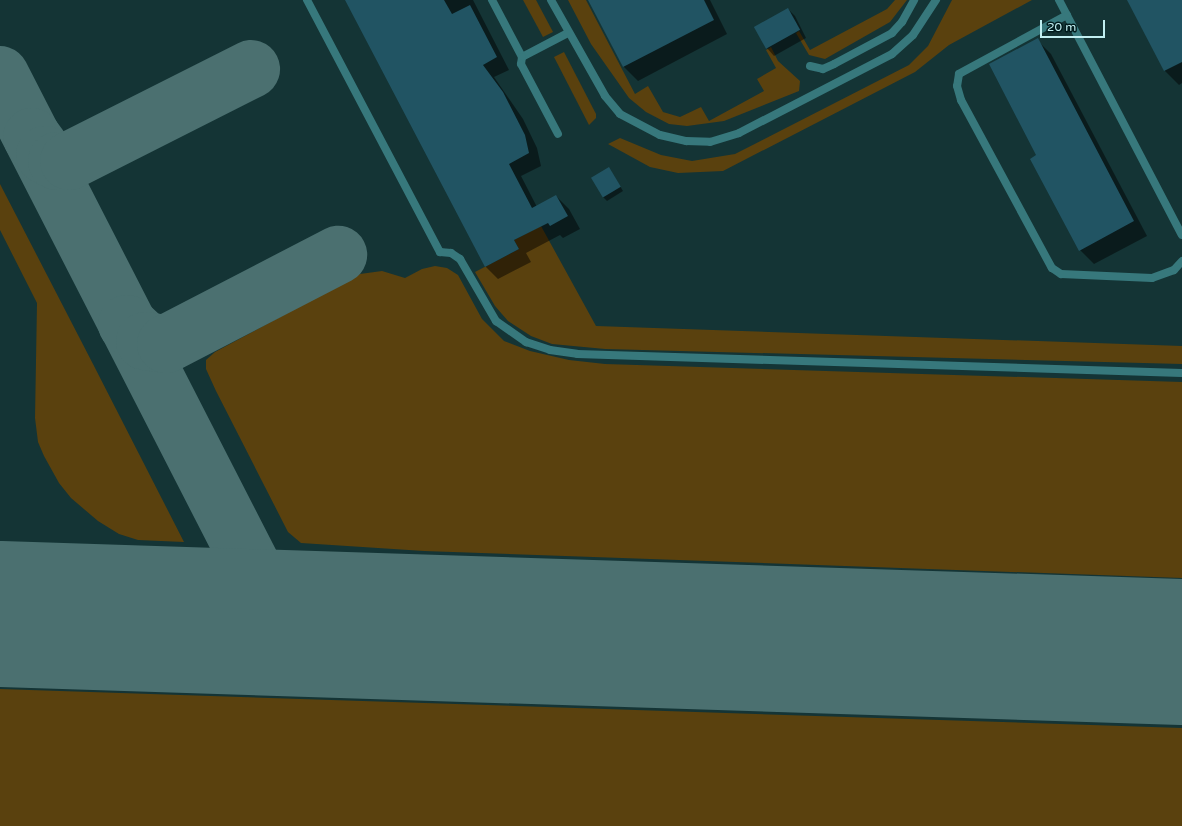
<!DOCTYPE html>
<html>
<head>
<meta charset="utf-8">
<style>
  body { margin:0 }
  #map { position:relative; width:1182px; height:826px; overflow:hidden; background:#143435; font-family:"Varela Round",sans-serif }
  div>[style] { position:absolute }
  .green>* { inset:0; background:#5a410e }
  .shadow>* { inset:0; background:#0007 }
  .taxiway>* { height:58px; margin:-29px; padding:0 29px; transform-origin:29px; border-radius:29px; background:#4b7070 }
  .runway>* { height:146px; margin:-73px; padding:0 73px; transform-origin:73px; border-radius:73px; background:#4b7070 }
  .building>* { inset:0; background:#215463; transform-origin:0 0 }
  .service>* { height:8px; margin:-4px; padding:0 4px; transform-origin:4px; border-radius:4px; background:#37787c }
  .minor>* { height:8px; margin:-4px; padding:0 4px; transform-origin:4px; border-radius:4px; background:#37787c }
  .tertiary>* { height:8px; margin:-4px; padding:0 4px; transform-origin:4px; border-radius:4px; background:#37787c }
  span { translate:-50% -50%; white-space:nowrap; text-align:center; line-height:1.15; -webkit-text-stroke:3px #001b1d; paint-order:stroke }
  .scale { position:absolute; left:1040px; top:20px; width:65px; height:18px; box-sizing:border-box; border:2px solid #c1eff1; border-top:0; padding-left:5px; font-size:12px; line-height:14px; white-space:nowrap; color:#c1eff1; -webkit-text-stroke:3px #001b1d; paint-order:stroke }
</style>
</head>
<body>
<div id="map">
  <div class="green">
    <i style="clip-path:polygon(523px 0,536px 0,553px 32px,543px 37px)"></i>
    <i style="clip-path:polygon(568px 0,586px 0,635px 94px,648px 86px,663px 112px,680px 117px,701px 107px,709px 121px,764px 91px,757px 79px,776px 68px,766px 50px,771px 47px,778px 61px,800px 81px,799px 91px,724px 121px,687px 126px,669px 124px,646px 112px,629px 98px,591px 44px)"></i>
    <i style="clip-path:polygon(895px 0,907px 0,890px 22px,825px 59px,809px 55px,796px 33px,799px 31px,810px 50px,887px 9px)"></i>
    <i style="clip-path:polygon(952px 0,1032px 0,949px 45px,915px 72px,723px 171px,678px 173px,650px 167px,608px 144px,620px 138px,661px 155px,692px 161px,735px 154px,909px 65px,928px 46px)"></i>
    <i style="clip-path:polygon(564px 52px,596px 114px,596px 118px,589px 125px,554px 57px)"></i>
    <i style="clip-path:polygon(0 184px,93px 364px,184px 542px,138px 540px,119px 534px,98px 521px,71px 498px,59px 483px,44px 456px,38px 442px,35px 418px,37px 303px,0 230px)"></i>
    <i style="clip-path:polygon(541px 226px,596px 326px,1182px 346px,1182px 364px,605px 349px,552px 344px,531px 336px,508px 321px,495px 306px,475px 272px,519px 249px,514px 240px)"></i>
    <i style="clip-path:polygon(435px 266px,447px 268px,458px 275px,482px 319px,504px 341px,530px 351px,569px 360px,605px 364px,1182px 382px,1182px 578px,424px 551px,301px 543px,288px 532px,216px 391px,206px 369px,206px 360px,215px 352px,360px 274px,382px 271px,405px 278px,422px 269px)"></i>
    <i style="clip-path:polygon(0 689px,1182px 728px,1182px 826px,0 826px)"></i>
  </div>
  <div class="shadow">
    <i style="clip-path:polygon(349px 0,473px 0,509px 70px,494px 77px,523px 119px,537px 148px,541px 166px,521px 176px,537px 207px,556px 196px,569px 209px,580px 229px,563px 238px,560px 235px,526px 253px,531px 262px,498px 279px,485px 266px)"></i>
    <i style="clip-path:polygon(589px 0,710px 0,727px 34px,638px 81px,623px 66px)"></i>
    <i style="clip-path:polygon(1128px 0,1182px 0,1182px 83px,1179px 85px,1165px 71px)"></i>
    <i style="clip-path:polygon(788px 9px,795px 16px,806px 38px,774px 56px,767px 48px)"></i>
    <i style="clip-path:polygon(1037px 40px,1051px 54px,1147px 236px,1094px 264px,1080px 250px,1037px 155px)"></i>
    <i style="clip-path:polygon(609px 168px,623px 191px,607px 201px,603px 197px)"></i>
  </div>
  <div class="taxiway">
    <i style="left:0;top:75px;width:581px;rotate:62.86deg"></i>
    <i style="left:265px;top:592px;width:18px;rotate:49deg"></i>
    <i style="left:277px;top:606px;width:14px;rotate:30deg"></i>
    <i style="left:289px;top:613px;width:69px;rotate:10.8deg"></i>
    <i style="left:32px;top:137px;width:22px;rotate:54deg"></i>
    <i style="left:45px;top:155px;width:13px;rotate:27deg"></i>
    <i style="left:57px;top:161px;width:12px"></i>
    <i style="left:69px;top:161px;width:204px;rotate:-26.8deg"></i>
    <i style="left:127px;top:324px;width:25px;rotate:43deg"></i>
    <i style="left:145px;top:341px;width:21px;rotate:8deg"></i>
    <i style="left:166px;top:344px;width:194px;rotate:-27.4deg"></i>
  </div>
  <div class="runway">
    <i style="left:0;top:614px;width:1183px;rotate:1.84deg"></i>
  </div>
  <div class="building">
    <i style="clip-path:polygon(345px 0,444px 0,452px 14px,470px 5px,497px 57px,483px 65px,503px 92px,525px 135px,529px 153px,509px 164px,532px 208px,556px 195px,568px 216px,550px 226px,548px 223px,514px 240px,519px 249px,485px 267px)"></i>
    <i style="clip-path:polygon(588px 0,704px 0,714px 20px,623px 67px)"></i>
    <i style="clip-path:polygon(1127px 0,1182px 0,1182px 62px,1164px 71px)"></i>
    <i style="left:788px;top:8px;width:25px;height:39px;rotate:61deg"></i>
    <i style="clip-path:polygon(1038px 38px,1134px 221px,1079px 251px,1030px 159px,1036px 155px,989px 64px)"></i>
    <i style="left:609px;top:167px;width:23px;height:21px;rotate:59deg"></i>
  </div>
  <div class="service">
    <i style="left:307px;top:0;width:285px;rotate:62.2deg"></i>
    <i style="left:440px;top:252px;width:11px;rotate:5deg"></i>
    <i style="left:451px;top:253px;width:11px;rotate:34deg"></i>
    <i style="left:460px;top:259px;width:72px;rotate:59.9deg"></i>
    <i style="left:496px;top:321px;width:37px;rotate:35deg"></i>
    <i style="left:526px;top:342px;width:25px;rotate:18deg"></i>
    <i style="left:550px;top:350px;width:27px;rotate:8deg"></i>
    <i style="left:577px;top:354px;width:605px;rotate:1.8deg"></i>
    <i style="left:492px;top:0;width:64px;rotate:62.2deg"></i>
    <i style="left:522px;top:57px;width:52px;rotate:-27.6deg"></i>
    <i style="left:1059px;top:0;width:265px;rotate:62.4deg"></i>
    <i style="left:1067px;top:15px;width:123px;rotate:151.4deg"></i>
    <i style="left:959px;top:74px;width:12px;rotate:99deg"></i>
    <i style="left:957px;top:86px;width:15px;rotate:74deg"></i>
    <i style="left:961px;top:100px;width:191px;rotate:61.6deg"></i>
    <i style="left:1052px;top:268px;width:11px;rotate:34deg"></i>
    <i style="left:1061px;top:274px;width:91px;rotate:2.5deg"></i>
    <i style="left:1152px;top:278px;width:23px;rotate:-20deg"></i>
    <i style="left:1174px;top:270px;width:12px;rotate:-48deg"></i>
    <i style="left:522px;top:57px;width:7px;rotate:98deg"></i>
    <i style="left:521px;top:64px;width:79px;rotate:62.1deg"></i>
  </div>
  <div class="minor">
    <i style="left:810px;top:66px;width:13px;rotate:13deg"></i>
    <i style="left:823px;top:69px;width:12px;rotate:-24deg"></i>
    <i style="left:834px;top:64px;width:66px;rotate:-28.1deg"></i>
    <i style="left:892px;top:33px;width:15px;rotate:-48deg"></i>
    <i style="left:902px;top:22px;width:25px;rotate:-61deg"></i>
  </div>
  <div class="tertiary">
    <i style="left:551px;top:0;width:110px;rotate:60.6deg"></i>
    <i style="left:605px;top:96px;width:23px;rotate:50deg"></i>
    <i style="left:620px;top:114px;width:45px;rotate:27.7deg"></i>
    <i style="left:660px;top:135px;width:27px;rotate:13deg"></i>
    <i style="left:686px;top:141px;width:24px;rotate:2deg"></i>
    <i style="left:710px;top:142px;width:30px;rotate:-17deg"></i>
    <i style="left:739px;top:133px;width:172px;rotate:-27.3deg"></i>
    <i style="left:892px;top:54px;width:28px;rotate:-42deg"></i>
    <i style="left:913px;top:35px;width:42px;rotate:-56.7deg"></i>
  </div>
  <div class="scale">20 m</div>
</div>
</body>
</html>
